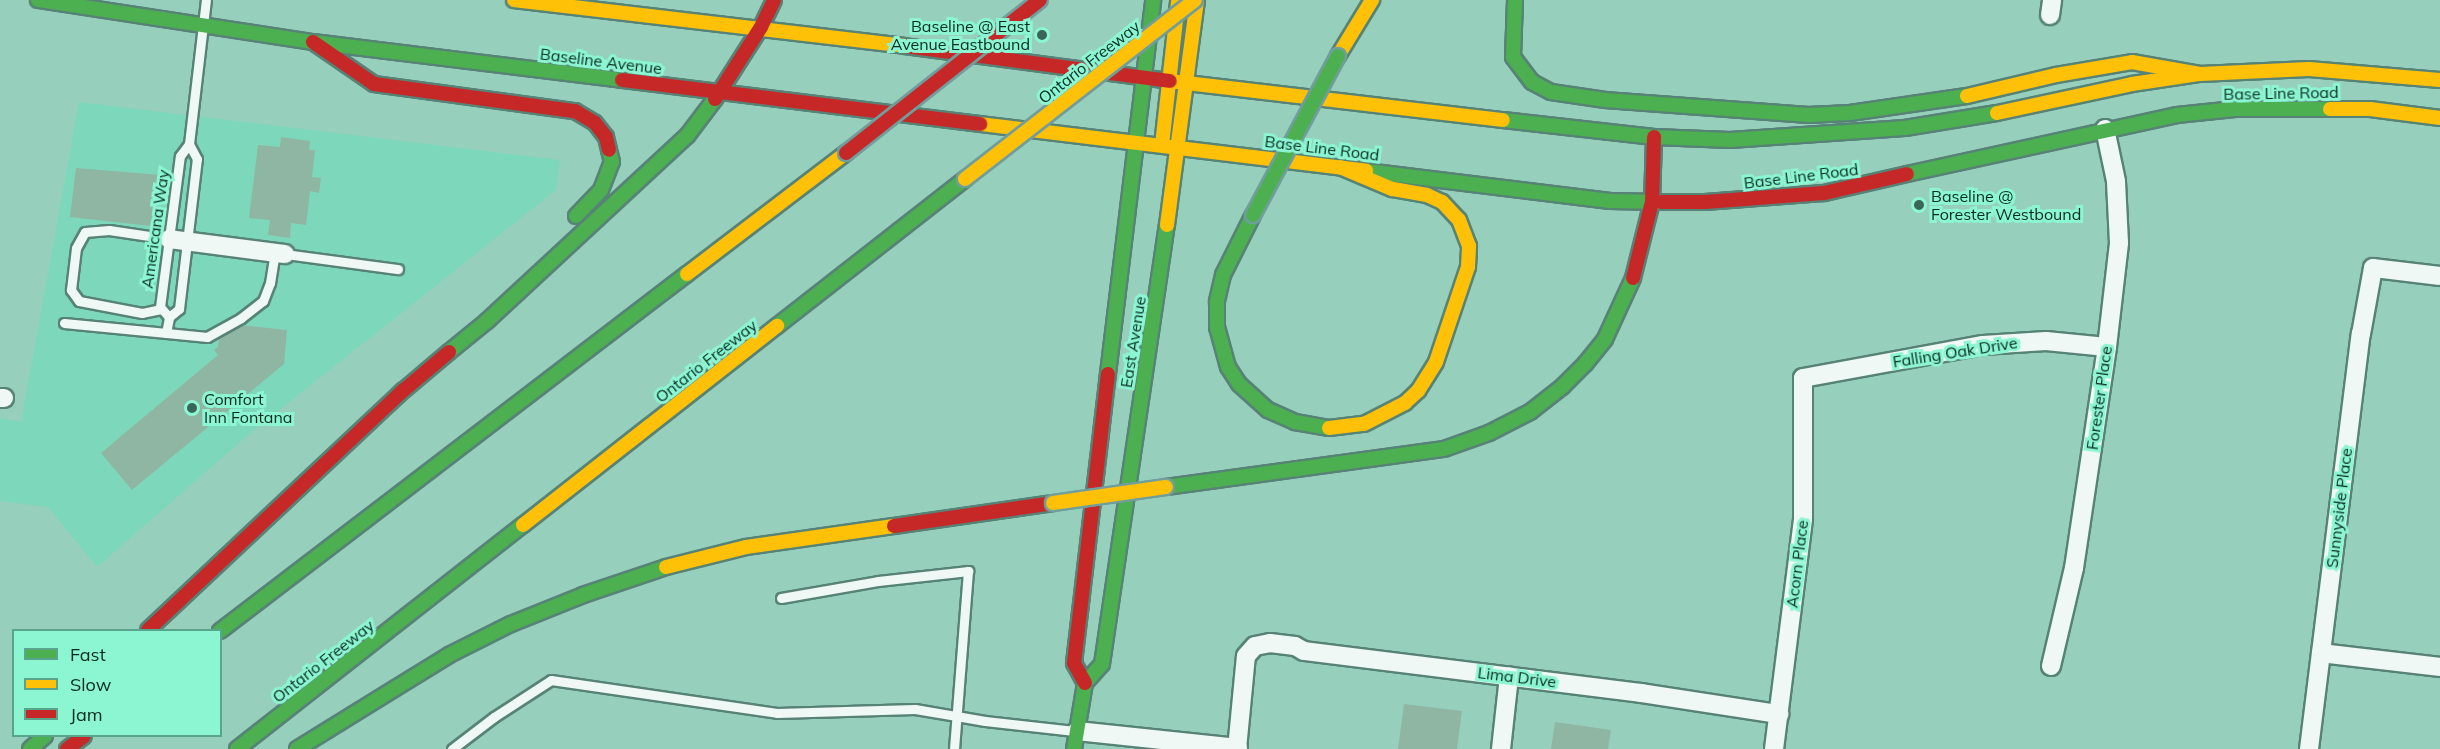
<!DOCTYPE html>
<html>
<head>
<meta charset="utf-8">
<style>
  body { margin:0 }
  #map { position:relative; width:2440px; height:749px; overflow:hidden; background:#97cfbd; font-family:Mulish,sans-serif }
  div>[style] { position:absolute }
  .built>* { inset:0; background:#7dd7ba }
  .building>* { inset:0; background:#8fb6a3 }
  .roads { filter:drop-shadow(2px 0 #578377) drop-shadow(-2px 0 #578377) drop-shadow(0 2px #578377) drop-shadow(0 -2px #578377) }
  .lane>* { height:9px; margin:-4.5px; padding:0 4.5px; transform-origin:4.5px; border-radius:4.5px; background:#eff8f5 }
  .street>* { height:18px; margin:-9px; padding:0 9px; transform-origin:9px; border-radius:9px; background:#eff8f5 }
  .fast>* { height:14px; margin:-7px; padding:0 7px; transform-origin:7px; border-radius:7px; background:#4caf50 }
  .slow>* { height:14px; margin:-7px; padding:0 7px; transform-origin:7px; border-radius:7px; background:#ffc107 }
  .jam>* { height:14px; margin:-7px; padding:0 7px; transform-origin:7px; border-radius:7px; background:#c62828 }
  .bridges { filter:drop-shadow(2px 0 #709e9d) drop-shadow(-2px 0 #709e9d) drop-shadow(0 2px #709e9d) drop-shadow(0 -2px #709e9d) }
  .fast-bridge>* { height:14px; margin:-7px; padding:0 7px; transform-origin:7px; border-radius:7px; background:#4caf50 }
  .slow-bridge>* { height:14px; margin:-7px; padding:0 7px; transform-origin:7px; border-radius:7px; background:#ffc107 }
  .jam-bridge>* { height:14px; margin:-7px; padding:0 7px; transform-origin:7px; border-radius:7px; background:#c62828 }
  .dots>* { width:16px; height:16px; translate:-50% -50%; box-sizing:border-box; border:3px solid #8cf5d2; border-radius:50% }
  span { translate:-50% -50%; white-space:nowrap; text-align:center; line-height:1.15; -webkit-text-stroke:6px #8cf5d2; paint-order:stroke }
  .poi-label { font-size:16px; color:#092c22 }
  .right { translate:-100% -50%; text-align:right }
  .left { translate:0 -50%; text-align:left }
  .street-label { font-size:16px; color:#092c22 }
  .legend { position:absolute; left:12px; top:629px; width:210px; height:108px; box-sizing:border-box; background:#8cf5d2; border:2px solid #58a58c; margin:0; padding:8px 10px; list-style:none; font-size:18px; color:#092c22 }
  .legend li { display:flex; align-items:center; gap:12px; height:30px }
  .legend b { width:30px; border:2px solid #58a58c }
</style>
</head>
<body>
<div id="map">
  <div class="built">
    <i style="clip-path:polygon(79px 102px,560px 160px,556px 190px,248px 435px,97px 567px,48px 507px,0 501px,0 418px,21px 422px)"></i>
  </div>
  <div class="building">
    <i style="clip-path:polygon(281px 137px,310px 141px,309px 150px,315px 150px,312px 177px,321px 178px,319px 193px,310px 191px,306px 225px,291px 223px,290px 238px,268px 235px,270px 220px,249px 218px,258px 145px,280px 147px)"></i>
    <i style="clip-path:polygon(76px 168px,161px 175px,158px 203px,154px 203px,151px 226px,70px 217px)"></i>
    <i style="clip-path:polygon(241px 325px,287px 330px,284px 364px,132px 490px,101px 453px,218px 355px,214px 350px,218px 347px,219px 338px)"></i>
    <i style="clip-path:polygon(1404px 704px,1462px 711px,1457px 749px,1398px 749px)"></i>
    <i style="clip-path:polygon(1555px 722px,1611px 730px,1608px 749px,1551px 749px)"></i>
  </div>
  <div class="roads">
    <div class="lane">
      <i style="left:285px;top:254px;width:114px;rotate:7.6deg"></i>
      <i style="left:161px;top:309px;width:19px;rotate:168deg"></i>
      <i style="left:142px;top:313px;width:64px;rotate:-169.2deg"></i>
      <i style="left:79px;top:301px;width:14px;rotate:-126deg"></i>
      <i style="left:71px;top:290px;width:42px;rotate:-83.2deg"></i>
      <i style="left:76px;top:248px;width:18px;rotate:-61deg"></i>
      <i style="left:85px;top:232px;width:24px;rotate:-5deg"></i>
      <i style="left:109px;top:230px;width:61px;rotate:8.5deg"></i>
      <i style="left:169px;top:317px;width:13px;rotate:-132deg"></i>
      <i style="left:160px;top:307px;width:152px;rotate:-82.5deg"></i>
      <i style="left:180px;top:156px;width:15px;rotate:-53deg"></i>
      <i style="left:189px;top:144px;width:145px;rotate:-83.3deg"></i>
      <i style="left:64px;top:323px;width:144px;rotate:5.6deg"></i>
      <i style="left:207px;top:337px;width:39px;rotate:-29deg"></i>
      <i style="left:241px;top:318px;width:28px;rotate:-38deg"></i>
      <i style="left:263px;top:301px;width:19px;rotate:-69deg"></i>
      <i style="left:270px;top:283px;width:30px;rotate:-81deg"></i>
      <i style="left:166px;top:333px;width:16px;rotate:-79deg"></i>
      <i style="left:169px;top:317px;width:13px;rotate:-39deg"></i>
      <i style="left:179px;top:309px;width:151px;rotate:-83.2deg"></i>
      <i style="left:197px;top:159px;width:17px;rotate:-118deg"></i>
      <i style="left:781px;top:598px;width:98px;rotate:-9.9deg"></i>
      <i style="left:878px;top:581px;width:91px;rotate:-6.3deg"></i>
      <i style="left:968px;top:571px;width:179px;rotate:94.5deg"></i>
      <i style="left:452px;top:749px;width:53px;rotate:-37.3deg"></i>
      <i style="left:494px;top:717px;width:68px;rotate:-33deg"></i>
      <i style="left:551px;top:680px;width:228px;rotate:8.3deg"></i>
      <i style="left:777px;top:713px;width:138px;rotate:-1.7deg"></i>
      <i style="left:915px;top:709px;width:71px;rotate:9.7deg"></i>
      <i style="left:985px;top:721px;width:90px;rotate:6.4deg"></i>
    </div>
    <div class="street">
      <i style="left:2050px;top:15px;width:15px;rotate:-82deg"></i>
      <i style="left:169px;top:239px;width:117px;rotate:7.4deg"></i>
      <i style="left:0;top:398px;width:4px"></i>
      <i style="left:2321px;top:653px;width:120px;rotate:6.7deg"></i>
      <i style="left:2051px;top:666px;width:101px;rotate:-76.8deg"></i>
      <i style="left:2074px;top:568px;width:223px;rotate:-81.5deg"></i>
      <i style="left:2107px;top:347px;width:105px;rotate:-83.4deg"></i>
      <i style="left:2119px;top:243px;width:62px;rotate:-92.8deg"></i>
      <i style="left:2116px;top:181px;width:53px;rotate:-101.9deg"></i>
      <i style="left:1077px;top:731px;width:162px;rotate:6deg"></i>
      <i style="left:1237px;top:749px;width:93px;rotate:-84.5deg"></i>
      <i style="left:1246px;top:656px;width:13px;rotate:-48deg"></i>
      <i style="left:1255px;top:646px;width:15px;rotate:-11deg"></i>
      <i style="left:1270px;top:643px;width:25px;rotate:7deg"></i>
      <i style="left:1295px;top:646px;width:10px;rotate:29deg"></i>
      <i style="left:1304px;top:651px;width:340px;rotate:7.1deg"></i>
      <i style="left:1641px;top:693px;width:140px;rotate:8.7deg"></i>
      <i style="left:1501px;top:749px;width:73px;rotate:-83.7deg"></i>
      <i style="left:1774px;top:749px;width:232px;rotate:-82.8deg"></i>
      <i style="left:1803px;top:519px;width:141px;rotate:-90deg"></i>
      <i style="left:1803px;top:378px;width:183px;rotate:-10.4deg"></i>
      <i style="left:1983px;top:345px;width:63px;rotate:-3.6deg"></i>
      <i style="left:2046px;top:341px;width:61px;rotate:5.6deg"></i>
      <i style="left:2309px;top:749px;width:418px;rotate:-82.9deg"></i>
      <i style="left:2361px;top:334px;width:67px;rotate:-79.7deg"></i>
      <i style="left:2373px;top:268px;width:67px;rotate:6.8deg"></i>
    </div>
    <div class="fast">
      <i style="left:38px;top:0;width:278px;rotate:8.7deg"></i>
      <i style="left:313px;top:42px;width:311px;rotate:7deg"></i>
      <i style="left:1515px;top:0;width:57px;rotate:92deg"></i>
      <i style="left:1513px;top:57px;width:31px;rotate:53deg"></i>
      <i style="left:1532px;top:82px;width:21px;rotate:28deg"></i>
      <i style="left:1551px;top:92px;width:55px;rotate:8.4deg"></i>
      <i style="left:1605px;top:100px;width:204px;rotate:4.2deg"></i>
      <i style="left:1808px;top:115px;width:42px;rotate:-2.7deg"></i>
      <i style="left:1850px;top:113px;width:118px;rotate:-8.3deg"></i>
      <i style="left:1503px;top:120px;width:152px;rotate:6.4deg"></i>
      <i style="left:1654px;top:137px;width:76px;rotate:2.3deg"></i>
      <i style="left:1730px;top:140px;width:175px;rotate:-3.9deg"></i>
      <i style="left:1905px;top:128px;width:93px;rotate:-9.3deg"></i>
      <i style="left:1366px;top:171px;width:246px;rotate:7deg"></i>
      <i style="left:1610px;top:201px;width:51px;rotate:1.1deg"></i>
      <i style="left:1907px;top:174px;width:276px;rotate:-12.3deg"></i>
      <i style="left:2177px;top:115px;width:58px;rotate:-5.9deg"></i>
      <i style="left:2235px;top:109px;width:95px"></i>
      <i style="left:1253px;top:215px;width:67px;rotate:116.6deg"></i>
      <i style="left:1223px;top:275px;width:28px;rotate:103deg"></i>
      <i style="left:1217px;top:302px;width:25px;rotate:90deg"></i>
      <i style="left:1217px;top:327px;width:41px;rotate:74.6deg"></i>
      <i style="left:1228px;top:367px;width:20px;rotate:57deg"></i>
      <i style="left:1239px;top:384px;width:39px;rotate:42deg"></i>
      <i style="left:1268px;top:410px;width:30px;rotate:24deg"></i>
      <i style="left:1295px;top:422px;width:35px;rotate:10deg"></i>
      <i style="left:576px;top:216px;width:36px;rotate:-46deg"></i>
      <i style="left:601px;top:190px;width:30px;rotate:-69deg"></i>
      <i style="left:612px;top:162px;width:12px;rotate:-104deg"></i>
      <i style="left:777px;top:326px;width:239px;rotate:-38deg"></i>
      <i style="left:449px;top:352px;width:49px;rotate:-39.2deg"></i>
      <i style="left:487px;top:321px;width:272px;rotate:-42.8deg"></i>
      <i style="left:687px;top:136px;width:46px;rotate:-52.9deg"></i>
      <i style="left:1108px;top:374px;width:377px;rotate:-83.1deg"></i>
      <i style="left:1166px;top:487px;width:281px;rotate:-7.8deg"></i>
      <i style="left:1444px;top:449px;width:48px;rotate:-19.6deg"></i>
      <i style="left:1489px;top:433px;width:46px;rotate:-27.1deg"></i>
      <i style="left:1530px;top:412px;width:41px;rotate:-38deg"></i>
      <i style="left:1562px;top:387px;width:33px;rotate:-45deg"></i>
      <i style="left:1585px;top:364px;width:32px;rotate:-51deg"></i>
      <i style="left:1605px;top:339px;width:67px;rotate:-65.3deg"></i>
      <i style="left:220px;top:631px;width:588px;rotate:-37.4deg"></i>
      <i style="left:30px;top:749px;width:20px;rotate:-41deg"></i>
      <i style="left:237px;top:749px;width:363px;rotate:-38.1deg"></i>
      <i style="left:297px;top:749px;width:179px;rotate:-31.7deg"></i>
      <i style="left:449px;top:655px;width:69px;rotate:-26.6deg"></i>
      <i style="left:511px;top:624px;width:78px;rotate:-21.9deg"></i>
      <i style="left:583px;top:595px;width:88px;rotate:-18.6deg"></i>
      <i style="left:1074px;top:749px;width:67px;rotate:-80.5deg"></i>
      <i style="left:1085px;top:683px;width:25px;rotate:-48deg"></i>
      <i style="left:1102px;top:664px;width:444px;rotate:-81.6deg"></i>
    </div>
    <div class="slow">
      <i style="left:514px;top:0;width:393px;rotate:6.7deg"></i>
      <i style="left:1338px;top:56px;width:66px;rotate:-58.7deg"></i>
      <i style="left:1170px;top:81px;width:335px;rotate:6.7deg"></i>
      <i style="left:1967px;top:96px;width:91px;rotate:-13.3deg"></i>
      <i style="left:2056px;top:75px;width:77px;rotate:-9.7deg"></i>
      <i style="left:2132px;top:62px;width:69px;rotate:10deg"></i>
      <i style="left:2330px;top:109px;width:40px"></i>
      <i style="left:2370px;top:109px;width:71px;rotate:7.3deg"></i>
      <i style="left:1997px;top:113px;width:138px;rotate:-12.1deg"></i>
      <i style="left:2132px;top:84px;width:69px;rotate:-8.4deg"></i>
      <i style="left:2200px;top:74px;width:109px;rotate:-2.6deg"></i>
      <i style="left:2309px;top:69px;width:131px;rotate:4.8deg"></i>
      <i style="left:980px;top:124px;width:389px;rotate:6.9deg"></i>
      <i style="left:1162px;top:145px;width:143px;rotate:-83.6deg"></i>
      <i style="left:1167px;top:225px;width:227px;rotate:-82.4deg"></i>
      <i style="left:687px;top:274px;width:200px;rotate:-37.3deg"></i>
      <i style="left:1329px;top:428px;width:35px;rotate:-7deg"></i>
      <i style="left:1364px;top:424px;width:46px;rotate:-27.1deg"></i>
      <i style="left:1405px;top:403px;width:18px;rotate:-43deg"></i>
      <i style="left:1418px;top:391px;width:34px;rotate:-58deg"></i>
      <i style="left:1436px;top:362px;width:100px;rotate:-71.4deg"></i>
      <i style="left:1468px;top:267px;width:21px;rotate:-87deg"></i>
      <i style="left:1469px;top:246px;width:28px;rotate:-111deg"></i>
      <i style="left:1459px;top:220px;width:25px;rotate:-133deg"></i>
      <i style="left:1442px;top:202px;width:17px;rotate:-155deg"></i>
      <i style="left:1427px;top:195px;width:36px;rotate:-170deg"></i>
      <i style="left:1392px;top:189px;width:56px;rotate:-157.1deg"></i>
      <i style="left:523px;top:525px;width:323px;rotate:-38.1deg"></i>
      <i style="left:666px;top:567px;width:82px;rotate:-14deg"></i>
      <i style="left:746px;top:547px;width:149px;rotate:-8.1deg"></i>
    </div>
    <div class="jam">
      <i style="left:313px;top:42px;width:74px;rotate:34.5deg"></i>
      <i style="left:374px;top:84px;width:203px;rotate:7.7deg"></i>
      <i style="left:575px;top:111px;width:23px;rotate:31deg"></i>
      <i style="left:595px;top:123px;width:18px;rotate:52deg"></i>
      <i style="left:606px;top:137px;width:13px;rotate:77deg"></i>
      <i style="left:904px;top:46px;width:268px;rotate:7.5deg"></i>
      <i style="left:622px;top:80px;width:361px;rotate:7deg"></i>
      <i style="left:715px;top:99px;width:85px;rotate:-57.4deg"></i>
      <i style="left:761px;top:27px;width:30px;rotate:-64deg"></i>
      <i style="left:1661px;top:202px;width:44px"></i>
      <i style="left:1705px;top:202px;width:119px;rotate:-4.3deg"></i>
      <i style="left:1824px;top:193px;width:85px;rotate:-12.9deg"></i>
      <i style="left:1633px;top:278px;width:78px;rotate:-76deg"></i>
      <i style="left:1652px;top:202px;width:65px;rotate:-88.2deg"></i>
      <i style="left:894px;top:526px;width:161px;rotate:-8.2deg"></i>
      <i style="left:148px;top:630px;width:351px;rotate:-43.2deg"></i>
      <i style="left:404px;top:390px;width:59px;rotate:-40.2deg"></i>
      <i style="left:1085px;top:683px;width:23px;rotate:-119deg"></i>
      <i style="left:1074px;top:663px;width:291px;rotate:-83.3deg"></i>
      <i style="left:67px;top:749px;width:21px;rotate:-37deg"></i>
    </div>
  </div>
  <div class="bridges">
    <div class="fast-bridge">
      <i style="left:1253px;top:215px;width:180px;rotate:-61.9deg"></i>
    </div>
    <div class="slow-bridge">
      <i style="left:965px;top:179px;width:291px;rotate:-37.9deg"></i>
      <i style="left:1053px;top:503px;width:114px;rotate:-8.1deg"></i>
    </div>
    <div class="jam-bridge">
      <i style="left:846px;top:153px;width:247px;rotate:-38.3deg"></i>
    </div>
  </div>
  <div class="dots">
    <i style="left:1042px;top:35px;background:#3b6558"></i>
    <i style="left:1919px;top:205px;background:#3b6558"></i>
    <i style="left:192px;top:408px;background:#3b6558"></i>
  </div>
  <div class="poi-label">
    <span class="right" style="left:1030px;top:35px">Baseline @ East<br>Avenue Eastbound</span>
    <span class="left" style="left:1931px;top:205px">Baseline @<br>Forester Westbound</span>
    <span class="left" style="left:204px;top:408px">Comfort<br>Inn Fontana</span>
  </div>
  <div class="street-label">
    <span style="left:601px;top:61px;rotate:7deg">Baseline Avenue</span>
    <span style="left:1089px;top:62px;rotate:-38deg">Ontario Freeway</span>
    <span style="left:2281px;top:93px;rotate:-1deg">Base Line Road</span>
    <span style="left:1322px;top:148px;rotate:7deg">Base Line Road</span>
    <span style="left:1801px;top:176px;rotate:-7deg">Base Line Road</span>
    <span style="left:155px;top:229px;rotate:-82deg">Americana Way</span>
    <span style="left:1133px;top:342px;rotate:-81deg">East Avenue</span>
    <span style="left:1955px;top:352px;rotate:-9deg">Falling Oak Drive</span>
    <span style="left:706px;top:361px;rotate:-38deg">Ontario Freeway</span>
    <span style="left:2099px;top:398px;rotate:-82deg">Forester Place</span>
    <span style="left:2339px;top:508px;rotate:-83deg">Sunnyside Place</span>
    <span style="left:1797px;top:564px;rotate:-83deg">Acorn Place</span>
    <span style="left:323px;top:661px;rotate:-38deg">Ontario Freeway</span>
    <span style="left:1517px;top:677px;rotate:7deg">Lima Drive</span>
  </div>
  <ul class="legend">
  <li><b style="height:8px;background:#4caf50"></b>Fast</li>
  <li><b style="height:8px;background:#ffc107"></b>Slow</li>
  <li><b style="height:8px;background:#c62828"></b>Jam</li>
  </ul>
</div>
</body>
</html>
